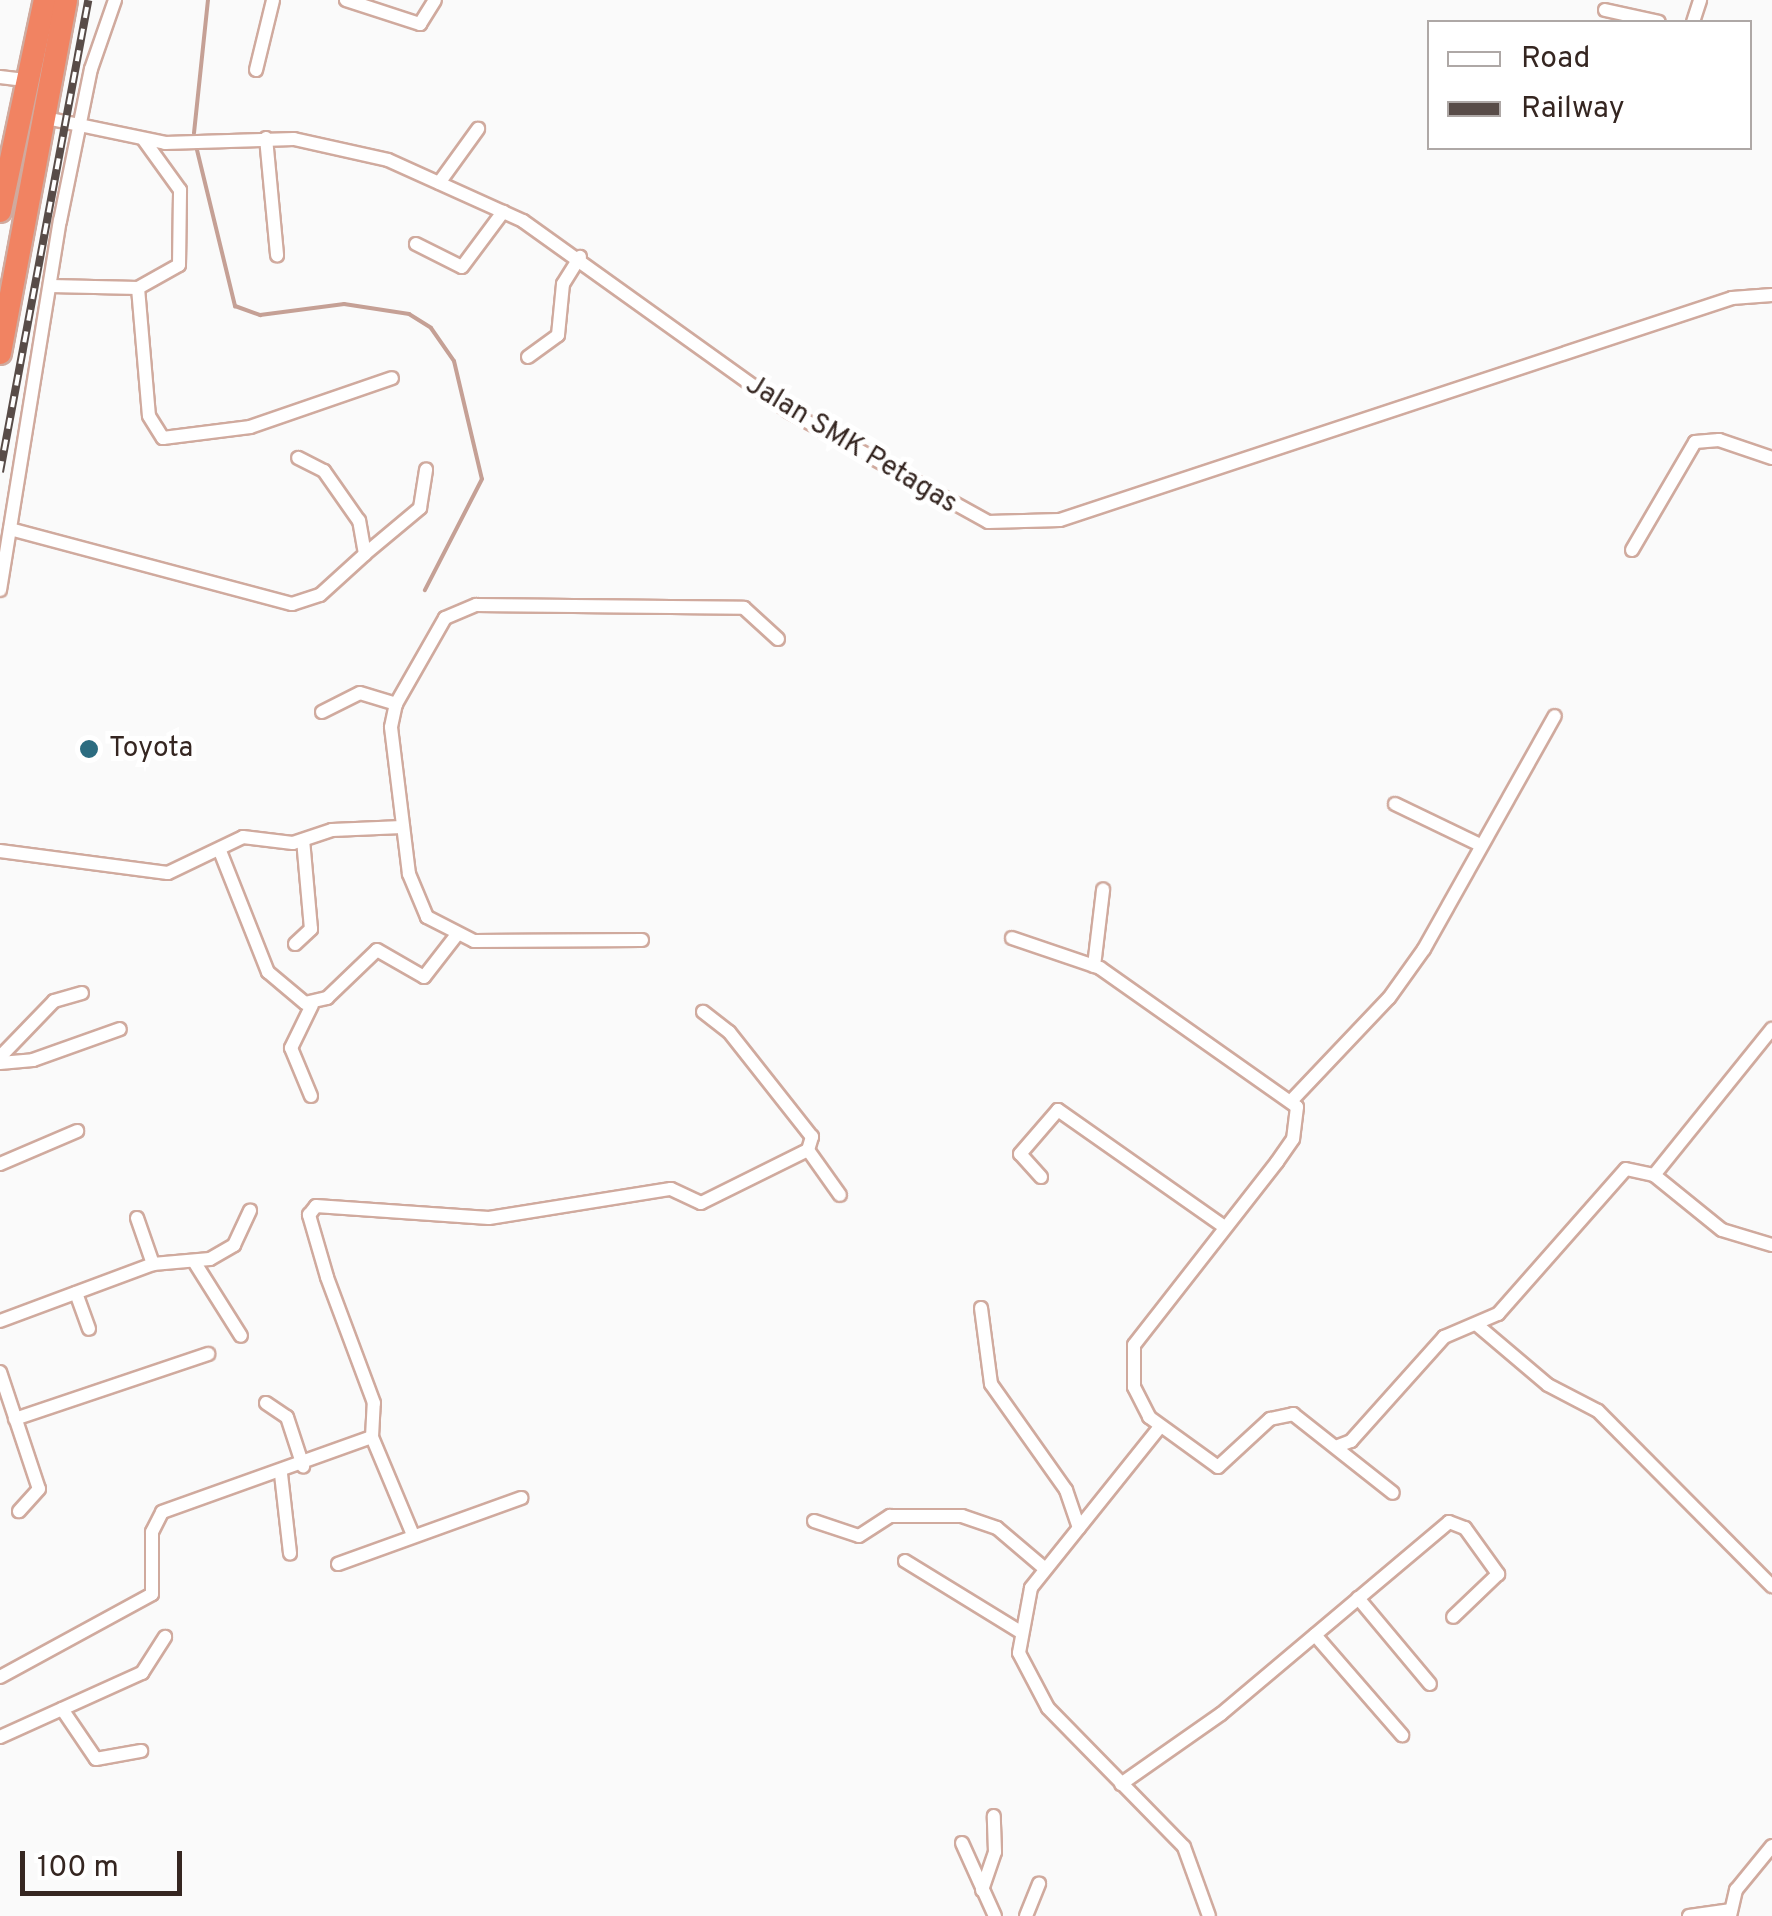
<!DOCTYPE html>
<html>
<head>
<meta charset="utf-8">
<style>
  body { margin:0 }
  #map { position:relative; width:1772px; height:1916px; overflow:hidden; background:#fafafa; font-family:Overpass,sans-serif }
  div>[style] { position:absolute }
  .stream>* { height:4px; margin:-2px; padding:0 2px; transform-origin:2px; border-radius:2px; background:#c5a095 }
  .roads { filter:drop-shadow(2px 0 #d0aa9e) drop-shadow(-2px 0 #d0aa9e) drop-shadow(0 2px #d0aa9e) drop-shadow(0 -2px #d0aa9e) }
  .street>* { height:12px; margin:-6px; padding:0 6px; transform-origin:6px; border-radius:6px; background:#fff }
  .highway>* { height:22px; margin:-11px; padding:0 11px; transform-origin:11px; border-radius:11px; background:#f18362 }
  .rail>* { height:8px; margin-top:-4px; transform-origin:0; background:repeating-linear-gradient(90deg,#fff 0 11px,#584c48 0 22px); box-sizing:border-box; border-block:2px solid #584c48 }
  .dots>* { width:28px; height:28px; translate:-50% -50%; box-sizing:border-box; border:5px solid #fff; border-radius:50% }
  span { translate:-50% -50%; white-space:nowrap; text-align:center; line-height:1.15; -webkit-text-stroke:10px #fff; paint-order:stroke }
  .street-label { font-size:28px; color:#352621 }
  .poi-label { font-size:28px; color:#352621 }
  .left { translate:0 -50%; text-align:left }
  .legend { position:absolute; left:1427px; top:20px; width:325px; height:130px; box-sizing:border-box; background:#fff; border:2px solid #aea8a6; margin:0; padding:12px 18px; list-style:none; font-size:30px; color:#352621 }
  .legend li { display:flex; align-items:center; gap:20px; height:50px }
  .legend b { width:50px; border:2px solid #aea8a6 }
  .scale { position:absolute; left:20px; top:1851px; width:162px; height:45px; box-sizing:border-box; border:5px solid #352621; border-top:0; padding-left:12px; font-size:30px; line-height:35px; white-space:nowrap; color:#352621; -webkit-text-stroke:8px #fff; paint-order:stroke }
</style>
</head>
<body>
<div id="map">
  <div class="stream">
    <i style="left:194px;top:133px;width:134px;rotate:-84deg"></i>
    <i style="left:197px;top:150px;width:161px;rotate:76.3deg"></i>
    <i style="left:235px;top:306px;width:27px;rotate:20deg"></i>
    <i style="left:260px;top:315px;width:85px;rotate:-7.5deg"></i>
    <i style="left:344px;top:304px;width:66px;rotate:8.7deg"></i>
    <i style="left:409px;top:314px;width:26px;rotate:32deg"></i>
    <i style="left:431px;top:328px;width:40px;rotate:55.1deg"></i>
    <i style="left:454px;top:361px;width:121px;rotate:76.7deg"></i>
    <i style="left:482px;top:479px;width:125px;rotate:117.2deg"></i>
  </div>
  <div class="roads">
    <div class="street">
      <i style="left:346px;top:0;width:78px;rotate:18deg"></i>
      <i style="left:420px;top:24px;width:28px;rotate:-58deg"></i>
      <i style="left:1605px;top:10px;width:55px;rotate:12.5deg"></i>
      <i style="left:1693px;top:22px;width:23px;rotate:-72deg"></i>
      <i style="left:256px;top:70px;width:72px;rotate:-76.3deg"></i>
      <i style="left:0;top:77px;width:25px;rotate:7deg"></i>
      <i style="left:41px;top:117px;width:127px;rotate:11.8deg"></i>
      <i style="left:165px;top:143px;width:129px;rotate:-1.8deg"></i>
      <i style="left:294px;top:139px;width:96px;rotate:12.6deg"></i>
      <i style="left:388px;top:160px;width:148px;rotate:24.3deg"></i>
      <i style="left:523px;top:221px;width:326px;rotate:35.6deg"></i>
      <i style="left:788px;top:411px;width:229px;rotate:29deg"></i>
      <i style="left:988px;top:522px;width:72px;rotate:-1.6deg"></i>
      <i style="left:1060px;top:520px;width:708px;rotate:-18.28deg"></i>
      <i style="left:1732px;top:298px;width:40px;rotate:-4.3deg"></i>
      <i style="left:266px;top:138px;width:118px;rotate:84.6deg"></i>
      <i style="left:439px;top:183px;width:67px;rotate:-54.2deg"></i>
      <i style="left:416px;top:244px;width:51px;rotate:26.6deg"></i>
      <i style="left:462px;top:267px;width:69px;rotate:-53.3deg"></i>
      <i style="left:51px;top:286px;width:87px;rotate:1.3deg"></i>
      <i style="left:138px;top:288px;width:47px;rotate:-29.3deg"></i>
      <i style="left:179px;top:265px;width:75px;rotate:-89.2deg"></i>
      <i style="left:180px;top:190px;width:62px;rotate:-125.8deg"></i>
      <i style="left:138px;top:288px;width:128px;rotate:85.1deg"></i>
      <i style="left:149px;top:416px;width:26px;rotate:58deg"></i>
      <i style="left:163px;top:438px;width:88px;rotate:-7.2deg"></i>
      <i style="left:250px;top:427px;width:150px;rotate:-19deg"></i>
      <i style="left:528px;top:357px;width:37px;rotate:-36deg"></i>
      <i style="left:558px;top:335px;width:51px;rotate:-84.4deg"></i>
      <i style="left:563px;top:284px;width:32px;rotate:-58deg"></i>
      <i style="left:10px;top:529px;width:292px;rotate:14.9deg"></i>
      <i style="left:292px;top:604px;width:29px;rotate:-18deg"></i>
      <i style="left:320px;top:595px;width:61px;rotate:-42.3deg"></i>
      <i style="left:365px;top:554px;width:34px;rotate:-100deg"></i>
      <i style="left:359px;top:521px;width:61px;rotate:-125deg"></i>
      <i style="left:324px;top:471px;width:29px;rotate:-153deg"></i>
      <i style="left:1632px;top:550px;width:125px;rotate:-59.7deg"></i>
      <i style="left:1695px;top:442px;width:24px;rotate:-5deg"></i>
      <i style="left:1719px;top:440px;width:56px;rotate:18.8deg"></i>
      <i style="left:365px;top:554px;width:72px;rotate:-39.9deg"></i>
      <i style="left:420px;top:508px;width:39px;rotate:-81deg"></i>
      <i style="left:0;top:590px;width:374px;rotate:-80.8deg"></i>
      <i style="left:60px;top:221px;width:155px;rotate:-78.5deg"></i>
      <i style="left:91px;top:69px;width:73px;rotate:-70.8deg"></i>
      <i style="left:322px;top:712px;width:42px;rotate:-26.6deg"></i>
      <i style="left:360px;top:693px;width:38px;rotate:17deg"></i>
      <i style="left:1395px;top:804px;width:90px;rotate:25.7deg"></i>
      <i style="left:0;top:851px;width:169px;rotate:7.5deg"></i>
      <i style="left:168px;top:873px;width:83px;rotate:-25.6deg"></i>
      <i style="left:243px;top:837px;width:50px;rotate:6.8deg"></i>
      <i style="left:293px;top:843px;width:41px;rotate:-18.4deg"></i>
      <i style="left:332px;top:830px;width:70px;rotate:-2.5deg"></i>
      <i style="left:220px;top:851px;width:130px;rotate:68.4deg"></i>
      <i style="left:268px;top:972px;width:48px;rotate:40deg"></i>
      <i style="left:305px;top:1003px;width:23px;rotate:-13deg"></i>
      <i style="left:327px;top:998px;width:69px;rotate:-43.8deg"></i>
      <i style="left:377px;top:950px;width:54px;rotate:29.9deg"></i>
      <i style="left:424px;top:977px;width:51px;rotate:-52.2deg"></i>
      <i style="left:1012px;top:938px;width:93px;rotate:18.8deg"></i>
      <i style="left:1100px;top:968px;width:241px;rotate:35.2deg"></i>
      <i style="left:1297px;top:1107px;width:32px;rotate:97deg"></i>
      <i style="left:1293px;top:1139px;width:28px;rotate:125deg"></i>
      <i style="left:1277px;top:1162px;width:232px;rotate:128deg"></i>
      <i style="left:1134px;top:1345px;width:42px;rotate:90deg"></i>
      <i style="left:1134px;top:1387px;width:34px;rotate:63deg"></i>
      <i style="left:1149px;top:1417px;width:85px;rotate:35.9deg"></i>
      <i style="left:1218px;top:1467px;width:71px;rotate:-42.7deg"></i>
      <i style="left:1270px;top:1419px;width:24px;rotate:-12deg"></i>
      <i style="left:1293px;top:1414px;width:127px;rotate:38.3deg"></i>
      <i style="left:642px;top:940px;width:168px;rotate:179.7deg"></i>
      <i style="left:474px;top:941px;width:53px;rotate:-152.9deg"></i>
      <i style="left:427px;top:917px;width:47px;rotate:-112.7deg"></i>
      <i style="left:409px;top:874px;width:148px;rotate:-97deg"></i>
      <i style="left:391px;top:727px;width:24px;rotate:-78deg"></i>
      <i style="left:396px;top:704px;width:99px;rotate:-60.3deg"></i>
      <i style="left:445px;top:618px;width:34px;rotate:-23deg"></i>
      <i style="left:476px;top:605px;width:268px;rotate:0.6deg"></i>
      <i style="left:744px;top:608px;width:46px;rotate:42.4deg"></i>
      <i style="left:295px;top:944px;width:22px;rotate:-43deg"></i>
      <i style="left:311px;top:929px;width:89px;rotate:-95.1deg"></i>
      <i style="left:1094px;top:966px;width:77px;rotate:-83.2deg"></i>
      <i style="left:0;top:1057px;width:78px;rotate:-46deg"></i>
      <i style="left:54px;top:1001px;width:29px;rotate:-16deg"></i>
      <i style="left:0;top:1063px;width:33px;rotate:-5deg"></i>
      <i style="left:33px;top:1060px;width:92px;rotate:-19.6deg"></i>
      <i style="left:311px;top:1096px;width:52px;rotate:-112.6deg"></i>
      <i style="left:291px;top:1048px;width:48px;rotate:-64deg"></i>
      <i style="left:1293px;top:1099px;width:139px;rotate:-46.5deg"></i>
      <i style="left:1389px;top:998px;width:60px;rotate:-54.5deg"></i>
      <i style="left:1424px;top:949px;width:267px;rotate:-60.7deg"></i>
      <i style="left:808px;top:1150px;width:55px;rotate:54.6deg"></i>
      <i style="left:0;top:1164px;width:84px;rotate:-23.2deg"></i>
      <i style="left:1654px;top:1175px;width:188px;rotate:-51.1deg"></i>
      <i style="left:1041px;top:1177px;width:31px;rotate:-132deg"></i>
      <i style="left:1020px;top:1154px;width:58px;rotate:-49.2deg"></i>
      <i style="left:1058px;top:1110px;width:202px;rotate:35.1deg"></i>
      <i style="left:137px;top:1218px;width:49px;rotate:70.8deg"></i>
      <i style="left:195px;top:1263px;width:86px;rotate:57.8deg"></i>
      <i style="left:76px;top:1293px;width:38px;rotate:70deg"></i>
      <i style="left:981px;top:1308px;width:77px;rotate:82.5deg"></i>
      <i style="left:991px;top:1384px;width:130px;rotate:54.7deg"></i>
      <i style="left:1066px;top:1490px;width:40px;rotate:71.1deg"></i>
      <i style="left:0;top:1321px;width:163px;rotate:-20.4deg"></i>
      <i style="left:153px;top:1264px;width:57px;rotate:-5deg"></i>
      <i style="left:210px;top:1259px;width:28px;rotate:-30deg"></i>
      <i style="left:234px;top:1245px;width:38px;rotate:-65deg"></i>
      <i style="left:1476px;top:1324px;width:94px;rotate:40.3deg"></i>
      <i style="left:1548px;top:1385px;width:56px;rotate:27.5deg"></i>
      <i style="left:1598px;top:1411px;width:247px;rotate:45.2deg"></i>
      <i style="left:0;top:1372px;width:123px;rotate:71.6deg"></i>
      <i style="left:39px;top:1489px;width:30px;rotate:132deg"></i>
      <i style="left:266px;top:1403px;width:25px;rotate:34deg"></i>
      <i style="left:287px;top:1417px;width:52px;rotate:71.9deg"></i>
      <i style="left:15px;top:1419px;width:204px;rotate:-18.6deg"></i>
      <i style="left:1159px;top:1428px;width:205px;rotate:128.7deg"></i>
      <i style="left:1031px;top:1588px;width:66px;rotate:100.5deg"></i>
      <i style="left:1019px;top:1653px;width:62px;rotate:62.2deg"></i>
      <i style="left:1048px;top:1708px;width:194px;rotate:45.6deg"></i>
      <i style="left:1184px;top:1847px;width:73px;rotate:70.1deg"></i>
      <i style="left:372px;top:1437px;width:106px;rotate:67.3deg"></i>
      <i style="left:1338px;top:1446px;width:14px;rotate:-21deg"></i>
      <i style="left:1351px;top:1441px;width:140px;rotate:-48.2deg"></i>
      <i style="left:1444px;top:1337px;width:59px;rotate:-23.1deg"></i>
      <i style="left:1498px;top:1314px;width:193px;rotate:-48.6deg"></i>
      <i style="left:1626px;top:1169px;width:29px;rotate:12deg"></i>
      <i style="left:1654px;top:1175px;width:87px;rotate:39deg"></i>
      <i style="left:1722px;top:1230px;width:52px;rotate:16.7deg"></i>
      <i style="left:281px;top:1474px;width:80px;rotate:83.5deg"></i>
      <i style="left:814px;top:1521px;width:47px;rotate:18.4deg"></i>
      <i style="left:859px;top:1536px;width:37px;rotate:-33deg"></i>
      <i style="left:890px;top:1516px;width:72px"></i>
      <i style="left:962px;top:1516px;width:37px;rotate:19deg"></i>
      <i style="left:997px;top:1528px;width:62px;rotate:40.4deg"></i>
      <i style="left:905px;top:1561px;width:134px;rotate:31.6deg"></i>
      <i style="left:338px;top:1564px;width:195px;rotate:-19.8deg"></i>
      <i style="left:1358px;top:1598px;width:112px;rotate:50.1deg"></i>
      <i style="left:1315px;top:1635px;width:133px;rotate:49deg"></i>
      <i style="left:0;top:1677px;width:173px;rotate:-28.6deg"></i>
      <i style="left:152px;top:1594px;width:62px;rotate:-90deg"></i>
      <i style="left:152px;top:1532px;width:22px;rotate:-63deg"></i>
      <i style="left:162px;top:1512px;width:223px;rotate:-19.7deg"></i>
      <i style="left:372px;top:1437px;width:34px;rotate:-87deg"></i>
      <i style="left:374px;top:1403px;width:134px;rotate:-110.5deg"></i>
      <i style="left:327px;top:1277px;width:65px;rotate:-106.2deg"></i>
      <i style="left:309px;top:1215px;width:11px;rotate:-52deg"></i>
      <i style="left:316px;top:1206px;width:173px;rotate:4deg"></i>
      <i style="left:489px;top:1218px;width:184px;rotate:-9.1deg"></i>
      <i style="left:671px;top:1189px;width:33px;rotate:25deg"></i>
      <i style="left:701px;top:1203px;width:119px;rotate:-26.4deg"></i>
      <i style="left:808px;top:1150px;width:14px;rotate:-73deg"></i>
      <i style="left:812px;top:1137px;width:134px;rotate:-128.3deg"></i>
      <i style="left:729px;top:1032px;width:33px;rotate:-142deg"></i>
      <i style="left:62px;top:1709px;width:60px;rotate:55.8deg"></i>
      <i style="left:96px;top:1759px;width:46px;rotate:-10.1deg"></i>
      <i style="left:0;top:1737px;width:156px;rotate:-24.3deg"></i>
      <i style="left:142px;top:1673px;width:43px;rotate:-57.4deg"></i>
      <i style="left:1121px;top:1784px;width:122px;rotate:-35deg"></i>
      <i style="left:1221px;top:1714px;width:298px;rotate:-40.1deg"></i>
      <i style="left:1449px;top:1522px;width:17px;rotate:21deg"></i>
      <i style="left:1465px;top:1528px;width:57px;rotate:54.3deg"></i>
      <i style="left:1498px;top:1574px;width:62px;rotate:136.3deg"></i>
      <i style="left:962px;top:1843px;width:80px;rotate:65.7deg"></i>
      <i style="left:982px;top:1890px;width:40px;rotate:-71.1deg"></i>
      <i style="left:995px;top:1852px;width:36px;rotate:-92deg"></i>
      <i style="left:1026px;top:1916px;width:35px;rotate:-68deg"></i>
      <i style="left:1689px;top:1916px;width:41px;rotate:-8.3deg"></i>
      <i style="left:1730px;top:1916px;width:27px;rotate:-77deg"></i>
      <i style="left:1736px;top:1890px;width:57px;rotate:-50.7deg"></i>
    </div>
    <div class="highway">
      <i style="left:0;top:211px;width:216px;rotate:-78deg"></i>
      <i style="left:0;top:353px;width:359px;rotate:-79.4deg"></i>
    </div>
  </div>
  <div class="rail">
    <i style="left:0;top:472px;width:480px;rotate:-79.4deg"></i>
  </div>
  <div class="dots">
    <i style="left:89px;top:749px;background:#2c6c80"></i>
  </div>
  <div class="street-label">
    <span style="left:851px;top:445px;rotate:31deg">Jalan SMK Petagas</span>
  </div>
  <div class="poi-label">
    <span class="left" style="left:109px;top:749px">Toyota</span>
  </div>
  <ul class="legend">
  <li><b style="height:12px;background:#fff"></b>Road</li>
  <li><b style="height:12px;background:#584c48"></b>Railway</li>
  </ul>
  <div class="scale">100 m</div>
</div>
</body>
</html>
